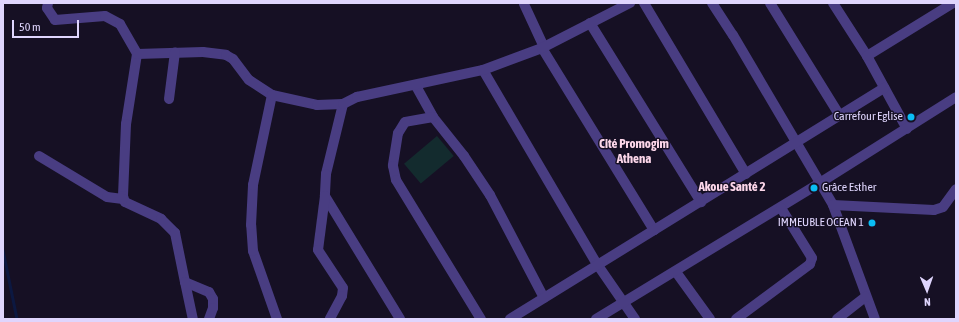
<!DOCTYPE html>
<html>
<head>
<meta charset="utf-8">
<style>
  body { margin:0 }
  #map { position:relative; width:959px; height:322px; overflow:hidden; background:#161024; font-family:"Asap Condensed",sans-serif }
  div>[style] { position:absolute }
  .green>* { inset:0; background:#132b2e; transform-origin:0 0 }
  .stream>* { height:2.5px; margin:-1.25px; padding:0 1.25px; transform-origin:1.25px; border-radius:1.25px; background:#0c1841 }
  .minor>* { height:10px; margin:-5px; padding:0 5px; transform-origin:5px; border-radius:5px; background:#493d82 }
  .dots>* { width:11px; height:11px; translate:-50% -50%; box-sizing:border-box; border:2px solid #161024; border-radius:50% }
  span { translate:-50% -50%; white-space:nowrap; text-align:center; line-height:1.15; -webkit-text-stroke:3px #161024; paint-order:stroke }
  .poi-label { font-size:12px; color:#dfd5fd }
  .right { translate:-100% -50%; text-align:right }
  .left { translate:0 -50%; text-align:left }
  .neighbourhood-label { font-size:13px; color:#fdd7ea; font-weight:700 }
  .frame { position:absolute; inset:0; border:4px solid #dfd5fd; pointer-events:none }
  .north { position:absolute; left:907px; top:270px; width:40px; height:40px; -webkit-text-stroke:3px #161024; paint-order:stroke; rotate:178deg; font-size:11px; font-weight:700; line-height:16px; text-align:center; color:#dfd5fd }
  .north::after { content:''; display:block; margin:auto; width:14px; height:18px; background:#dfd5fd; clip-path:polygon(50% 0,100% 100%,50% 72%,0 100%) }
  .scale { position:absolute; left:12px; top:20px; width:67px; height:18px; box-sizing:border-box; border:2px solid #dfd5fd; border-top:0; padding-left:5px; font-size:12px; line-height:14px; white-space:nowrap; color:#dfd5fd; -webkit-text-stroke:3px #161024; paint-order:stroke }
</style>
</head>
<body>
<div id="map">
  <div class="green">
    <i style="left:437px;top:136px;width:26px;height:43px;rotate:50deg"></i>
  </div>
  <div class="stream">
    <i style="left:3px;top:250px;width:70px;rotate:78.5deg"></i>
  </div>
  <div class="minor">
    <i style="left:48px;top:3px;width:5px;rotate:101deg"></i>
    <i style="left:47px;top:8px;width:14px;rotate:56deg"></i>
    <i style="left:55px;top:20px;width:50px;rotate:-4.6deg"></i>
    <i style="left:105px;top:16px;width:17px;rotate:28deg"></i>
    <i style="left:120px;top:24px;width:34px;rotate:60deg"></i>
    <i style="left:137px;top:54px;width:71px;rotate:98.9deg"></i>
    <i style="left:126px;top:124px;width:72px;rotate:92.4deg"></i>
    <i style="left:123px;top:196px;width:6px;rotate:72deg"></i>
    <i style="left:125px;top:202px;width:40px;rotate:25deg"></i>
    <i style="left:161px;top:219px;width:20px;rotate:45deg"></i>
    <i style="left:175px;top:233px;width:50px;rotate:78.5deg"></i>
    <i style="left:185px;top:282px;width:26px;rotate:23deg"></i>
    <i style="left:209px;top:292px;width:8px;rotate:60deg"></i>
    <i style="left:213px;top:299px;width:9px;rotate:90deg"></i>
    <i style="left:213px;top:308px;width:12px;rotate:110deg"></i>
    <i style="left:644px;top:3px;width:199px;rotate:59.2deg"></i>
    <i style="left:712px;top:3px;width:38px;rotate:57deg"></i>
    <i style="left:733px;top:35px;width:197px;rotate:59.5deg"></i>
    <i style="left:833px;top:205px;width:121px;rotate:69.8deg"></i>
    <i style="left:770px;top:3px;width:133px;rotate:58.2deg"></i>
    <i style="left:833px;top:3px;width:63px;rotate:57.3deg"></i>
    <i style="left:867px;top:56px;width:83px;rotate:61.3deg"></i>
    <i style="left:524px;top:4px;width:47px;rotate:65.1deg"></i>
    <i style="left:590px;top:23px;width:211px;rotate:58.2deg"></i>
    <i style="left:542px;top:48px;width:214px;rotate:58.4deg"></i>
    <i style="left:137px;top:54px;width:66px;rotate:-1.7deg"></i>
    <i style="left:203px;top:52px;width:23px;rotate:7deg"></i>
    <i style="left:226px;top:55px;width:8px;rotate:30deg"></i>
    <i style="left:233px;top:59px;width:26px;rotate:53deg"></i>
    <i style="left:249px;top:80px;width:27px;rotate:33deg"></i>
    <i style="left:867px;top:56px;width:101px;rotate:-31.6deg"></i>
    <i style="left:483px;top:70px;width:225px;rotate:59.6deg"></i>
    <i style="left:597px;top:264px;width:67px;rotate:55.4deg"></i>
    <i style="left:416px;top:86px;width:35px;rotate:61deg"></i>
    <i style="left:433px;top:117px;width:50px;rotate:51.5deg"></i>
    <i style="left:464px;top:156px;width:47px;rotate:56.3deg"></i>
    <i style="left:490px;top:195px;width:116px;rotate:62.3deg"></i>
    <i style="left:169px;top:99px;width:47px;rotate:-82.7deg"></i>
    <i style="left:343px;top:104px;width:72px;rotate:103.7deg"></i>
    <i style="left:326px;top:174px;width:22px;rotate:93deg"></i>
    <i style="left:325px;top:196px;width:144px;rotate:58.6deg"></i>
    <i style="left:433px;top:117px;width:28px;rotate:170deg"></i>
    <i style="left:405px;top:122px;width:13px;rotate:122deg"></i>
    <i style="left:398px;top:133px;width:33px;rotate:99deg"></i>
    <i style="left:393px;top:166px;width:14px;rotate:78deg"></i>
    <i style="left:396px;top:180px;width:163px;rotate:58.6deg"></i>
    <i style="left:39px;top:156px;width:79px;rotate:31.1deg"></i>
    <i style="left:107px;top:197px;width:16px;rotate:7deg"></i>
    <i style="left:325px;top:196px;width:54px;rotate:97.4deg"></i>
    <i style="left:318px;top:250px;width:45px;rotate:56.7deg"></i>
    <i style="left:343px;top:288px;width:8px;rotate:97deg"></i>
    <i style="left:342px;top:296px;width:26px;rotate:118deg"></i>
    <i style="left:833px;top:205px;width:101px;rotate:2.8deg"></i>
    <i style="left:934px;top:210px;width:9px;rotate:-18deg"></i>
    <i style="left:943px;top:207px;width:22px;rotate:-54deg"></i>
    <i style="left:676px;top:272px;width:58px;rotate:54.1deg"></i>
    <i style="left:185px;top:282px;width:38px;rotate:78deg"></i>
    <i style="left:277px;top:319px;width:72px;rotate:-109.4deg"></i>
    <i style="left:253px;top:251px;width:26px;rotate:-94deg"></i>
    <i style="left:251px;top:225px;width:40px;rotate:-87.1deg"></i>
    <i style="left:253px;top:185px;width:92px;rotate:-78.1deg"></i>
    <i style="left:272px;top:95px;width:46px;rotate:12.5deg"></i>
    <i style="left:317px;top:105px;width:26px;rotate:-2deg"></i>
    <i style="left:343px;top:104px;width:16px;rotate:-27deg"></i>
    <i style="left:357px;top:97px;width:129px;rotate:-12.1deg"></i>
    <i style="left:483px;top:70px;width:63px;rotate:-20.4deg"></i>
    <i style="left:542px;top:48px;width:99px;rotate:-27.1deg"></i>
    <i style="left:510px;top:319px;width:440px;rotate:-31.7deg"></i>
    <i style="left:596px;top:319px;width:260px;rotate:-31.3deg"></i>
    <i style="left:818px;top:184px;width:163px;rotate:-32.2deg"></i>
    <i style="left:736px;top:319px;width:92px;rotate:-36.6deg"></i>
    <i style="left:810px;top:264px;width:6px;rotate:-72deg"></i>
    <i style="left:812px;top:258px;width:59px;rotate:-121.8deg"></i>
    <i style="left:837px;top:319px;width:36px;rotate:-38deg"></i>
  </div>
  <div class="dots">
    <i style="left:911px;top:117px;background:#0abdf4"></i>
    <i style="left:814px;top:188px;background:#0abdf4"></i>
    <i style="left:872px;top:223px;background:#0abdf4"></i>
  </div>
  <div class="poi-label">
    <span class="right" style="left:903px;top:117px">Carrefour Eglise</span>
    <span class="left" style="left:822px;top:188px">Grâce Esther</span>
    <span class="right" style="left:864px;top:223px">IMMEUBLE OCEAN 1</span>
  </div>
  <div class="neighbourhood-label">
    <span style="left:634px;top:152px">Cité Promogim<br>Athena</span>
    <span style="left:732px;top:187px">Akoue Santé 2</span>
  </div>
  <div class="frame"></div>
  <div class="north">N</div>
  <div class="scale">50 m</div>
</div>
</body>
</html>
